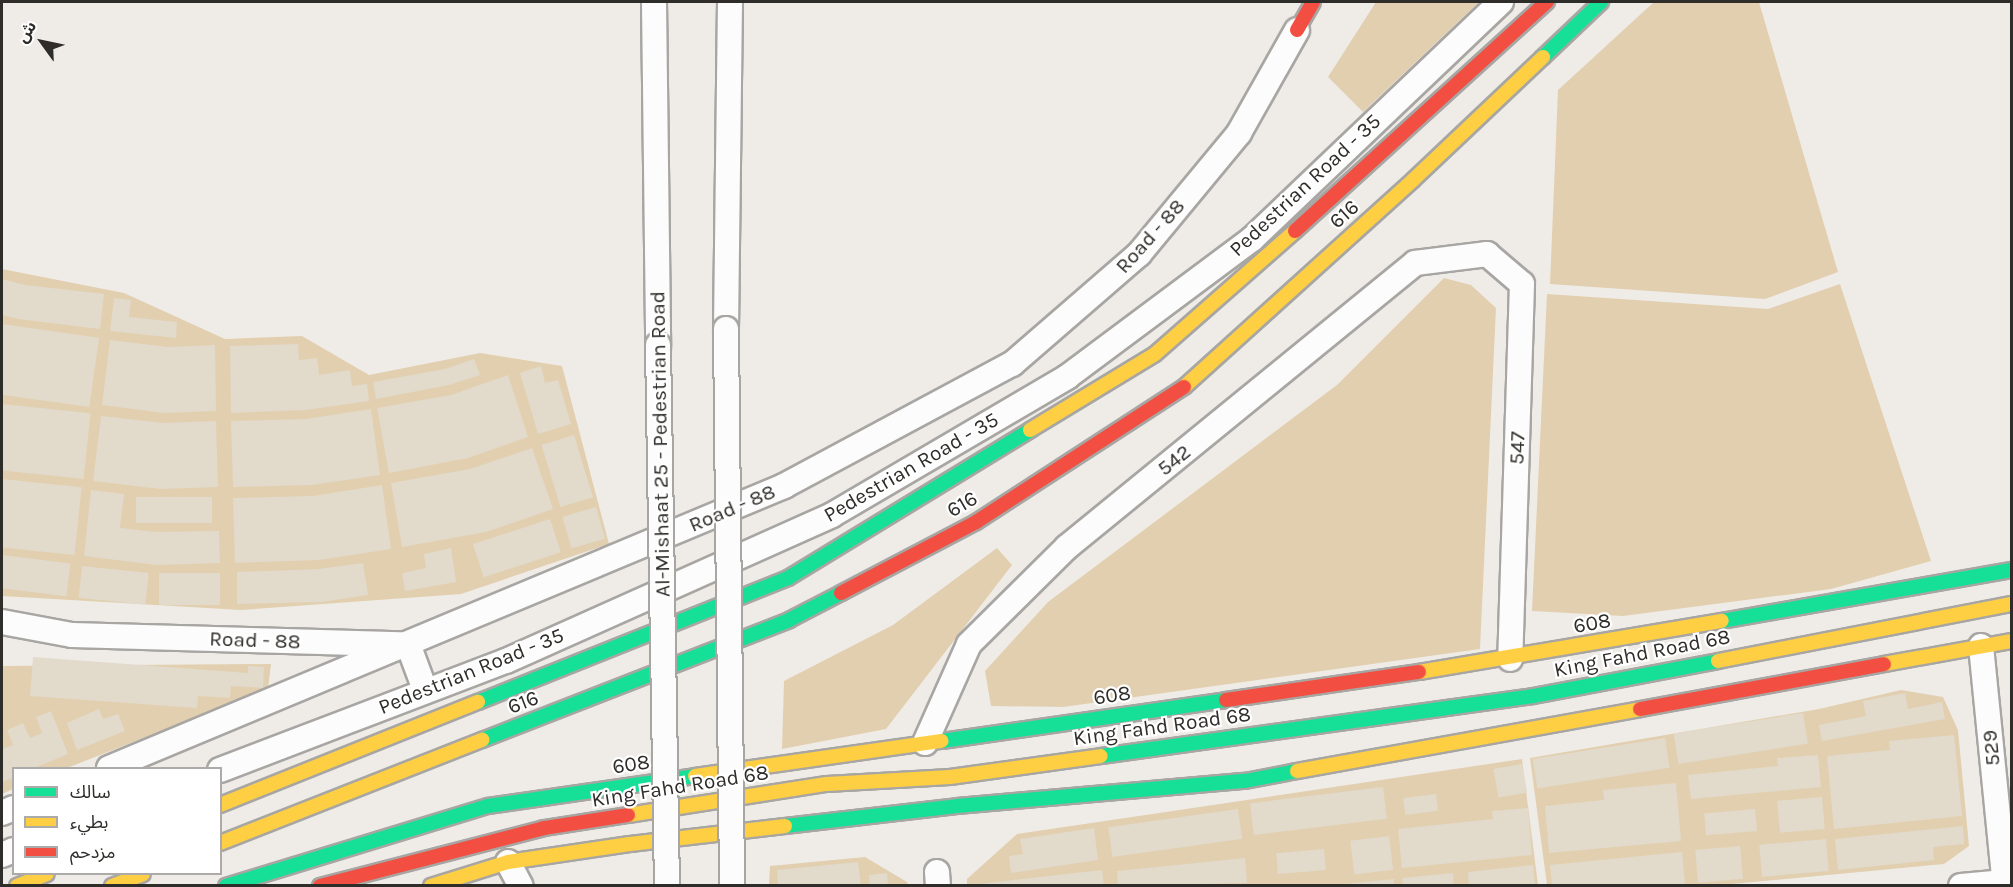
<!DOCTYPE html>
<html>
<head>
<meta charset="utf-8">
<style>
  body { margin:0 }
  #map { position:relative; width:2013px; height:887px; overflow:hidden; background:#efece8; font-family:Karla,"Noto Sans Arabic",sans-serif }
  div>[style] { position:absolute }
  .green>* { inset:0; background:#e2cfaf }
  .building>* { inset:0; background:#e2dacb; transform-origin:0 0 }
  .roads { filter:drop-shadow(2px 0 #a8a6a3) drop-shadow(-2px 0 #a8a6a3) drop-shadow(0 2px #a8a6a3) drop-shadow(0 -2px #a8a6a3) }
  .street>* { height:24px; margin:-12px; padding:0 12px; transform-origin:12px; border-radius:12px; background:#fdfcfc }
  .fast>* { height:14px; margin:-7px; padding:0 7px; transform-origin:7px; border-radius:7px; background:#16e098 }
  .slow>* { height:14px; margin:-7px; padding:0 7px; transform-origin:7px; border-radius:7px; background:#ffcf43 }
  .jam>* { height:14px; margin:-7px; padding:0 7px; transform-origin:7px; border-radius:7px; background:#f24e42 }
  .bridges { filter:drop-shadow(2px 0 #a8a6a3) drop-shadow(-2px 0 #a8a6a3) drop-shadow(0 2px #a8a6a3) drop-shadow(0 -2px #a8a6a3) }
  .street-bridge>* { height:24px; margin:-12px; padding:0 12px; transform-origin:12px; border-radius:12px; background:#fdfcfc }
  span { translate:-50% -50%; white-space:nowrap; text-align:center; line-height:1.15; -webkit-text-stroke:4.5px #fff; paint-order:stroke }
  .street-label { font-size:21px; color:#2f2d2a }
  .frame { position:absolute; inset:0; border:3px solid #2f2d2a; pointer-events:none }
  .legend { position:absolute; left:12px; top:767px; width:210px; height:108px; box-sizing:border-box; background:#fff; border:2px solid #acabaa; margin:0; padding:8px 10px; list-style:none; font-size:18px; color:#2f2d2a }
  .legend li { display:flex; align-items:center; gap:12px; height:30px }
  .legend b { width:30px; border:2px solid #acabaa }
  .north { position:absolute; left:12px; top:12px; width:60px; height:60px; -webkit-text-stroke:4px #fff; paint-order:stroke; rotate:303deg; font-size:16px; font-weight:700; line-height:24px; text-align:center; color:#2f2d2a }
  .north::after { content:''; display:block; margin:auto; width:21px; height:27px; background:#2f2d2a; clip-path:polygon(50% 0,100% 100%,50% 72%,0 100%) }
</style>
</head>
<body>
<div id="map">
  <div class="green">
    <i style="clip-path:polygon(1376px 2px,1479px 2px,1363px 112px,1328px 77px)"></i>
    <i style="clip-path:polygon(1654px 2px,1759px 2px,1838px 272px,1765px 299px,1550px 284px,1558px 90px)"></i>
    <i style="clip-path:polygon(2px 269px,124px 293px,225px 339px,302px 336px,369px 375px,480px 353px,562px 366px,609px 544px,461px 594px,241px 610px,2px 596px)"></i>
    <i style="clip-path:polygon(1444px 278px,1471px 285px,1496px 308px,1480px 649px,1063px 707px,991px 706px,985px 671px,1048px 602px,1337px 385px)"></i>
    <i style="clip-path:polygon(1840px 284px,1931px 561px,1831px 589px,1623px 616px,1532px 611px,1547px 294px,1768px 309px)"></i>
    <i style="clip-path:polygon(997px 548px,1012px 565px,886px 729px,782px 749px,784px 681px,893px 625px)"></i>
    <i style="clip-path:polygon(271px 664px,268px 689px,67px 768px,14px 768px,13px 789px,2px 794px,2px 666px)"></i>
    <i style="clip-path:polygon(1901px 690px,1943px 697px,1958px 730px,1969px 846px,1944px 864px,1721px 885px,1547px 885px,1530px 758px,1819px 709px)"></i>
    <i style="clip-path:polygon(1522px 759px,1538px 885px,967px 886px,967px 879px,1017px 834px)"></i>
    <i style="clip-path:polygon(865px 857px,907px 882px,908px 885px,769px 886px,770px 866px)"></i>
  </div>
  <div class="building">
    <i style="clip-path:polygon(2px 279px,25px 285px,104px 294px,100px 329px,18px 319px,2px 315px)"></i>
    <i style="clip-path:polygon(114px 298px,131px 300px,129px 317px,177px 322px,176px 338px,110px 331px)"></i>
    <i style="left:2px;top:324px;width:98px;height:70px;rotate:8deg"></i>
    <i style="clip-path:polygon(110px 340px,168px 347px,215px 345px,216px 411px,164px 413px,102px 405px)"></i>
    <i style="clip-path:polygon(298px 344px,299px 360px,317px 358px,319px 375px,350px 370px,352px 386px,367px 384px,369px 401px,306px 410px,231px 413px,230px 346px)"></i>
    <i style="clip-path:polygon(474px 359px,480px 375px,449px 385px,376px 399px,373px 382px,445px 369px)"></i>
    <i style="clip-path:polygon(541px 366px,545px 383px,558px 380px,571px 424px,538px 434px,520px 373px)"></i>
    <i style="clip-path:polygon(508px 375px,528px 437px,468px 458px,389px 473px,377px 408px,451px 395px)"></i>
    <i style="left:2px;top:404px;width:89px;height:66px;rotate:6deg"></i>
    <i style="clip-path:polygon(371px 409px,380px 475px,312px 485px,233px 487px,231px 421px,306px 419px)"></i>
    <i style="clip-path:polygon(101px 416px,164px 423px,216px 421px,218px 487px,161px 489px,93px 481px)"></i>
    <i style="left:574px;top:435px;width:65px;height:34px;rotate:73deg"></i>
    <i style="clip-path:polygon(532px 448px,553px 509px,486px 532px,402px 547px,391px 483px,470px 469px)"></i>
    <i style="left:2px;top:479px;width:80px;height:68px;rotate:6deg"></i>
    <i style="clip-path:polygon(382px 485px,391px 549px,319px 560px,235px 563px,233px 498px,313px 496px)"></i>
    <i style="clip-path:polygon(91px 490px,124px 494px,120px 528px,158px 532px,219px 531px,220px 563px,157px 565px,84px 556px)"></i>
    <i style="left:136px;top:497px;width:76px;height:26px"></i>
    <i style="left:596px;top:507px;width:33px;height:35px;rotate:74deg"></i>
    <i style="left:550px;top:519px;width:35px;height:81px;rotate:72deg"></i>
    <i style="clip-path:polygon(451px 548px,456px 582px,405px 591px,402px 573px,426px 568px,424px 554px)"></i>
    <i style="left:2px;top:555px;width:69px;height:33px;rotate:7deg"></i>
    <i style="clip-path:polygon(363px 563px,368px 595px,322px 602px,237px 604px,237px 572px,319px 569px)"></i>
    <i style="left:82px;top:566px;width:67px;height:32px;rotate:6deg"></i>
    <i style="left:220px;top:573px;width:32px;height:61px;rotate:90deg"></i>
    <i style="clip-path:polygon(33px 657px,248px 673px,248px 666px,264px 667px,263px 688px,231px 686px,230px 698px,198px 696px,197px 708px,30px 696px)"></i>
    <i style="clip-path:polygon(1905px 693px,1908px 709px,1942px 702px,1945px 719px,1822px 741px,1819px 725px,1866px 716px,1863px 701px)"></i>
    <i style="clip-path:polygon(99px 709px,103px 719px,118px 714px,125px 731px,77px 750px,67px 723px)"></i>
    <i style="clip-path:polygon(51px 711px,68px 754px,34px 768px,14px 768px,14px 777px,2px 782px,2px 749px,13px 745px,7px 730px,23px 723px,30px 738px,42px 733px,36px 717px)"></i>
    <i style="left:1803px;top:713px;width:31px;height:131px;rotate:81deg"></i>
    <i style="clip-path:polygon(1954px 735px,1962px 816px,1834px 829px,1827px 756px,1890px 750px,1889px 741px)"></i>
    <i style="left:1665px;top:738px;width:30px;height:134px;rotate:81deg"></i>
    <i style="clip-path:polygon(1818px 755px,1821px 787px,1691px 799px,1688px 775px,1778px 766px,1777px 758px)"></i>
    <i style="left:1522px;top:764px;width:29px;height:29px;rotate:80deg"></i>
    <i style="clip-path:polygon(1676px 783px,1681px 841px,1549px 853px,1545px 806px,1604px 800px,1603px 790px)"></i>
    <i style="left:1383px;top:787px;width:32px;height:134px;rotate:83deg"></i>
    <i style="left:1436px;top:794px;width:17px;height:33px;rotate:83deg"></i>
    <i style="left:1822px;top:797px;width:32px;height:45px;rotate:85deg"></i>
    <i style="clip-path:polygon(1528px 808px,1532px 855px,1402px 868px,1398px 829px,1493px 819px,1492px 811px)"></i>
    <i style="left:1238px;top:809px;width:30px;height:131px;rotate:82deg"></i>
    <i style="left:1755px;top:809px;width:22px;height:51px;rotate:85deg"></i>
    <i style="clip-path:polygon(1963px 826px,1964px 844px,1933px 847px,1934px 860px,1838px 870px,1835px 839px)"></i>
    <i style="clip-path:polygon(1094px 828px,1098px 860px,1011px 873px,1009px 856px,1023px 854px,1020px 839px)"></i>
    <i style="left:1389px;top:836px;width:34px;height:39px;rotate:83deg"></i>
    <i style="left:1826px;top:839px;width:32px;height:67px;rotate:85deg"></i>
    <i style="left:1740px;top:846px;width:33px;height:45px;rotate:85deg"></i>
    <i style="left:1324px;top:849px;width:21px;height:48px;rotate:85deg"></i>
    <i style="clip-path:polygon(1682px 852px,1685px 884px,1552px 886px,1550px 865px)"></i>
    <i style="clip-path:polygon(1245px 858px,1247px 883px,1118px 886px,1117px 871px)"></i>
    <i style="clip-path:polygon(858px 862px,861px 886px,778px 886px,777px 870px)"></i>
    <i style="clip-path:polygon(1533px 865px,1535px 886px,1469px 886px,1468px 872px)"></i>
    <i style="clip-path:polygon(1102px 870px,1104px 886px,979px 886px,979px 884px)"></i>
    <i style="clip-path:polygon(887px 873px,888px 886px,870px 886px,869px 875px)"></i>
    <i style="clip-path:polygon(1453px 873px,1454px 886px,1403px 886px,1402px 878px)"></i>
    <i style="clip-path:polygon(1394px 879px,1394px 886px,1344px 886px,1344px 884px)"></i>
  </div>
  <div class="roads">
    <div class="street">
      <i style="left:654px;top:2px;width:343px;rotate:89.3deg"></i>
      <i style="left:726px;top:329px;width:327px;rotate:-89.3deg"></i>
      <i style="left:2px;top:622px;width:71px;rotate:10.5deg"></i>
      <i style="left:72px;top:635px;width:328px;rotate:1.6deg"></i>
      <i style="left:408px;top:644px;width:49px;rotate:69.7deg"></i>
      <i style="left:1981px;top:646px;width:241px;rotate:84.3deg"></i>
      <i style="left:925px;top:743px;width:108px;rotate:-66deg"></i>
      <i style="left:969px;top:644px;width:138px;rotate:-44.7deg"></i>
      <i style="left:1067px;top:547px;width:449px;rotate:-39.2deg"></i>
      <i style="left:1415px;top:263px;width:73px;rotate:-7.1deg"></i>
      <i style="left:1487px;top:254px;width:46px;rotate:40.6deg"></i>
      <i style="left:1522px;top:284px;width:375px;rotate:91.8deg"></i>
      <i style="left:109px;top:768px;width:732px;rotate:-22.67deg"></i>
      <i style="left:784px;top:486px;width:259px;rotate:-28.2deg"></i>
      <i style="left:1012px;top:364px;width:168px;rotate:-40.9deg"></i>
      <i style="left:1139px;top:254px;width:157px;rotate:-50.4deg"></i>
      <i style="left:1239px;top:133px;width:118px;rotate:-60.6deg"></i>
      <i style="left:220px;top:770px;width:306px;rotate:-20.9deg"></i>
      <i style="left:506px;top:661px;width:357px;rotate:-24.1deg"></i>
      <i style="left:832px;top:515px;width:273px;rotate:-30.4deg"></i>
      <i style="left:1067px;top:377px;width:231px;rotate:-36.7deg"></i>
      <i style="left:1252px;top:239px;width:344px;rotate:-43.6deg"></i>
      <i style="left:2px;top:813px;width:13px;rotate:-23deg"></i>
      <i style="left:2px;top:855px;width:13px;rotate:-23deg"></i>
      <i style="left:508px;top:862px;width:27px;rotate:62deg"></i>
      <i style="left:937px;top:872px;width:14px;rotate:86deg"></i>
      <i style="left:1961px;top:886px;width:44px;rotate:-5.2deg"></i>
    </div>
    <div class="fast">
      <i style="left:1543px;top:57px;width:80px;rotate:-43.5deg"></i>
      <i style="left:1722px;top:621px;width:294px;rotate:-10deg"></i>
      <i style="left:478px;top:702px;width:334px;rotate:-21.8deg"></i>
      <i style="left:788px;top:578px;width:284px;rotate:-31.4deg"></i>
      <i style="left:482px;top:740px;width:330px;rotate:-21.3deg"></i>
      <i style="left:789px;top:620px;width:59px;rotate:-27.4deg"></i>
      <i style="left:942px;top:741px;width:287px;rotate:-8.2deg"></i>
      <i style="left:1101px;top:756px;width:436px;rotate:-7.9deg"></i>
      <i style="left:1533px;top:696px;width:188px;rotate:-10.7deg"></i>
      <i style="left:785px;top:826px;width:173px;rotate:-6.6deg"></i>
      <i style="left:957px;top:806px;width:289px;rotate:-5deg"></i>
      <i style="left:1245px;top:781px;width:53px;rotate:-10.9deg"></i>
      <i style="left:226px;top:886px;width:274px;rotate:-17deg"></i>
      <i style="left:488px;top:806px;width:209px;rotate:-8.2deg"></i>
    </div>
    <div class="slow">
      <i style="left:1184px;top:387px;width:309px;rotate:-42.1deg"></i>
      <i style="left:1413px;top:180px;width:179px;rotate:-43.4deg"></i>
      <i style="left:1030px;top:430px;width:146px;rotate:-31.3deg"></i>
      <i style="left:1155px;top:354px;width:186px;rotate:-41.3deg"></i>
      <i style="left:1718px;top:661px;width:299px;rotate:-11deg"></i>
      <i style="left:1884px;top:664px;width:130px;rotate:-10.2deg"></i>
      <i style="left:1419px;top:672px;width:307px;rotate:-9.6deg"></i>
      <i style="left:1297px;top:771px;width:349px;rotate:-10.2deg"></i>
      <i style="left:695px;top:776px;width:249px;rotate:-8.1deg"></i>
      <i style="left:220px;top:805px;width:278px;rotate:-21.8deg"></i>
      <i style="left:628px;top:815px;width:201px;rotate:-8.9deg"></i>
      <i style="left:827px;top:784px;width:123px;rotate:-3.3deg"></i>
      <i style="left:950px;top:777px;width:152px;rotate:-7.9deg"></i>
      <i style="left:220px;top:843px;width:282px;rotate:-21.5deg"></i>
      <i style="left:17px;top:886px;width:32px;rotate:-22deg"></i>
      <i style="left:112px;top:886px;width:33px;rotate:-21deg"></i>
      <i style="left:431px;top:886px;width:81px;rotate:-17.3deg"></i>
      <i style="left:508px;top:862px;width:123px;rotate:-8.4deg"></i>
      <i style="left:630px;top:844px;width:156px;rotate:-6.6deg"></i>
    </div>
    <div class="jam">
      <i style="left:1297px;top:30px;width:32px;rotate:-60deg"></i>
      <i style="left:1295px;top:231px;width:341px;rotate:-42.3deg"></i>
      <i style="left:841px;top:593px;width:153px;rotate:-27.7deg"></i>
      <i style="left:976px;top:522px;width:248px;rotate:-33deg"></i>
      <i style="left:1226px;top:700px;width:195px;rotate:-8.3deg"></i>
      <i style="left:1640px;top:709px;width:248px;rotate:-10.4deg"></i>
      <i style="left:320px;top:886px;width:231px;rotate:-14.5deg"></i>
      <i style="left:544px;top:828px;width:85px;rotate:-8.8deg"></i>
    </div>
  </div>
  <div class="bridges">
    <div class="street-bridge">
      <i style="left:726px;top:329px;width:557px;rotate:89.38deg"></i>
      <i style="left:658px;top:345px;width:541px;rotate:89.05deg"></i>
    </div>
  </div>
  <div class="street-label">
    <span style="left:1305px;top:185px;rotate:-43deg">Pedestrian Road - 35</span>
    <span style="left:1344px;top:214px;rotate:-42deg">616</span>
    <span style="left:1150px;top:236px;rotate:-48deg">Road - 88</span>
    <span style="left:660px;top:444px;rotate:-91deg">Al-Mishaat 25 - Pedestrian Road</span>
    <span style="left:1517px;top:448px;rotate:-88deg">547</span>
    <span style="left:1174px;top:460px;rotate:-39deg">542</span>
    <span style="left:911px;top:467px;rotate:-30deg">Pedestrian Road - 35</span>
    <span style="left:962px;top:504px;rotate:-30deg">616</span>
    <span style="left:732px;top:508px;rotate:-23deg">Road - 88</span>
    <span style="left:1592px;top:623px;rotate:-10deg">608</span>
    <span style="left:255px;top:640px;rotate:2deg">Road - 88</span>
    <span style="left:1642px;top:653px;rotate:-11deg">King Fahd Road 68</span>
    <span style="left:471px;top:671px;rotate:-22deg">Pedestrian Road - 35</span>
    <span style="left:1112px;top:695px;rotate:-8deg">608</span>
    <span style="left:523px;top:702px;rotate:-21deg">616</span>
    <span style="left:1162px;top:726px;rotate:-8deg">King Fahd Road 68</span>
    <span style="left:1991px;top:748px;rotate:-96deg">529</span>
    <span style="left:631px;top:764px;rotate:-8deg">608</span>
    <span style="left:680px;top:786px;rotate:-9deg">King Fahd Road 68</span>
  </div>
  <div class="frame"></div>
  <ul class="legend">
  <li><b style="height:8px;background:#16e098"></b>سالك</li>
  <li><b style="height:8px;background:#ffcf43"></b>بطيء</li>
  <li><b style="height:8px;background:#f24e42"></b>مزدحم</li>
  </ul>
  <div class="north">ش</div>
</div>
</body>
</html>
